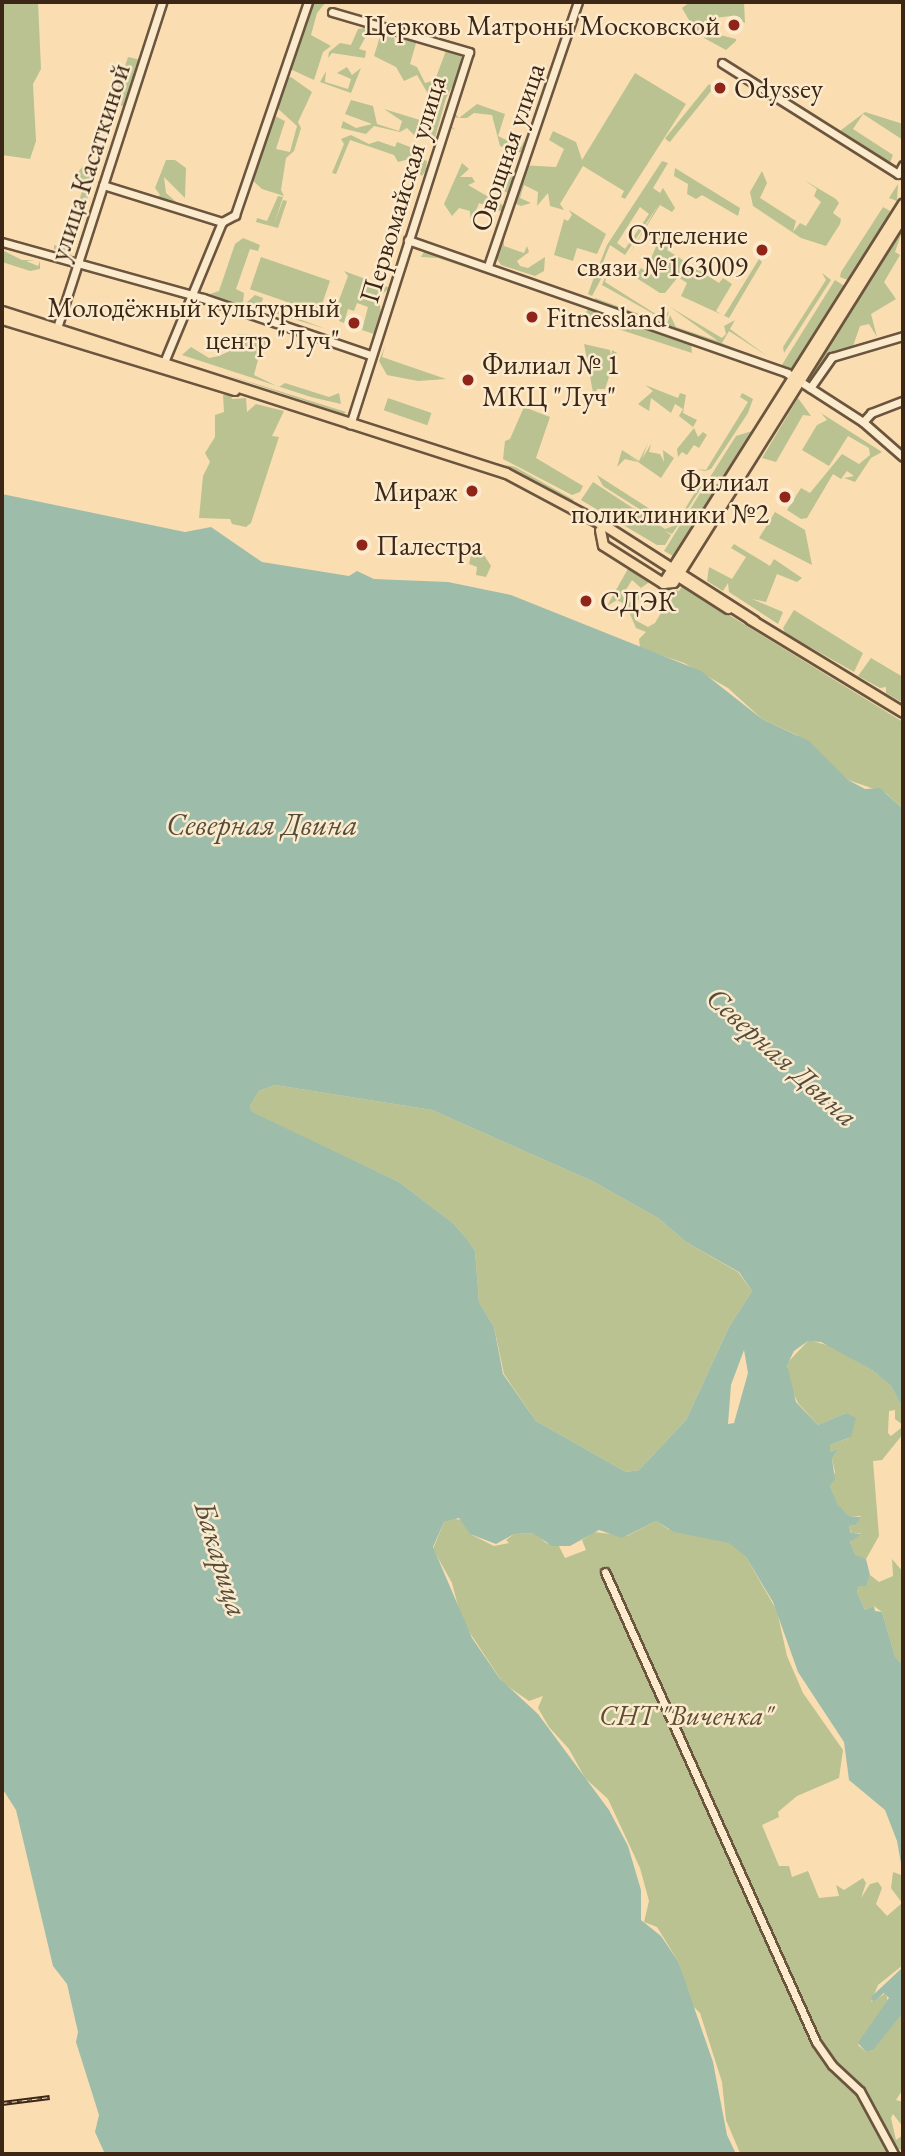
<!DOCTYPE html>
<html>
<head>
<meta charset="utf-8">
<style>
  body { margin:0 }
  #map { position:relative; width:905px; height:2156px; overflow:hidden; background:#fadeb2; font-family:"EB Garamond",serif }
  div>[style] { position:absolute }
  .green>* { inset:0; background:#b9c290; transform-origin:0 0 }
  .water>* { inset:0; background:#9ebcaa }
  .roads { filter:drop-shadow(2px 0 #6c553e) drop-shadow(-2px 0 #6c553e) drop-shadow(0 2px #6c553e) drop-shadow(0 -2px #6c553e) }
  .minor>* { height:7px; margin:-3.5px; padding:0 3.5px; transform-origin:3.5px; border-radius:3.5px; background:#fceacd }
  .major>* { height:9px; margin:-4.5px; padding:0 4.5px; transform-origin:4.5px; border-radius:4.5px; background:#fadeb2 }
  .rail>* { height:4.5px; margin-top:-2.25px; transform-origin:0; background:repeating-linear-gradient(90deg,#fceacd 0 5px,#3c2717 0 10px); box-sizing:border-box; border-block:2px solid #3c2717 }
  .dots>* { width:19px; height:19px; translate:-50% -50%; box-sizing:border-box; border:4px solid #fceacd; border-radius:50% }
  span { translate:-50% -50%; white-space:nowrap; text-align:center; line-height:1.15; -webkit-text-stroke:5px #fceacd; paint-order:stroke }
  .poi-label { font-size:28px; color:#3c2717 }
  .right { translate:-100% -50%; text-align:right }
  .left { translate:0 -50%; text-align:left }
  .street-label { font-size:28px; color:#3c2717 }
  .park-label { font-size:28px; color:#5b4e35; font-style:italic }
  .water-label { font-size:30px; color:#544c3c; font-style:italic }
  .frame { position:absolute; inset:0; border:4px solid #3c2717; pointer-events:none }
</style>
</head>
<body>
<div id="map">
  <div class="green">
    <i style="clip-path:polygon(2px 2px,38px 2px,41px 69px,33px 84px,36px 141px,30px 159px,2px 155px)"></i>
    <i style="clip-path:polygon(309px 2px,326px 2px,317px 13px,311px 35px,331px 46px,323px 52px,314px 80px,288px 68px)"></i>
    <i style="clip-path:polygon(690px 2px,744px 2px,745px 23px,731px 16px,713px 18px,696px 32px,682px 8px)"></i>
    <i style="clip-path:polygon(371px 27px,359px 49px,366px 51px,365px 58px,332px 53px,328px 58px,329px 52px,340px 43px,351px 45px,358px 29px)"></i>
    <i style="clip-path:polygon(382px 30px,394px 37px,395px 45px,403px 35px,417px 40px,410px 64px,417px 67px,425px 83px,435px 80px,447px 48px,461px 55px,461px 71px,446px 98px,435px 138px,430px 138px,433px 128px,419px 123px,414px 135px,407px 128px,400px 132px,374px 126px,366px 134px,341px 128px,343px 121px,356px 128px,372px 124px,345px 114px,351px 100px,373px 106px,377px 124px,399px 131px,402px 121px,384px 109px,433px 124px,432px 101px,417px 75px,404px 81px,396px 67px,374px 56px)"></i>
    <i style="clip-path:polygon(708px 32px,736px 39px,736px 41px,726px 50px,704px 38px)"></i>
    <i style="clip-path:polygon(128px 57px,141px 60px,123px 106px,113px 103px)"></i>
    <i style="clip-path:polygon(347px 67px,352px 75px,361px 68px,351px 93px,320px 82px,326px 71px,325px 82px,348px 89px,351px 79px,337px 73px)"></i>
    <i style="clip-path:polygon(635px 73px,686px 104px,625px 199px,621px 197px,624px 191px,583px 166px,560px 204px,564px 210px,550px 206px,548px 193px,537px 206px,538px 192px,524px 185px,520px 198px,531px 203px,521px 206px,514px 203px,515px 193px,505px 192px,504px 185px,515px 172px,522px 153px,500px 146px,492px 115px,474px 113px,467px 118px,461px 118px,450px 117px,448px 124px,456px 130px,444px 125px,452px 110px,459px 118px,477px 104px,505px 114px,498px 136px,521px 147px,534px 123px,520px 165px,556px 167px,564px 149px,549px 140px,553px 131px,576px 142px,582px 160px)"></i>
    <i style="clip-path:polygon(291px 77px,312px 92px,298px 122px,301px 128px,294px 151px,286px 158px,281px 190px,284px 196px,262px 189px,250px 178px,273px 115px,285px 121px,276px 149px,290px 152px,297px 126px,275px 106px,283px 81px)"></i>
    <i style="left:709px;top:84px;width:6px;height:70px;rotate:39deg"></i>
    <i style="clip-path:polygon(865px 112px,903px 124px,903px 140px,863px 114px,853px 129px,893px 155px,888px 168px,836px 134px)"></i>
    <i style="clip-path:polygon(351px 135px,369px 144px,378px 141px,395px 147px,397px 142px,423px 152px,416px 157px,427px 161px,426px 170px,422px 176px,415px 169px,413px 158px,398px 162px,394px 155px,350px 140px,336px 174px,332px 173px,344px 144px,341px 139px)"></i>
    <i style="clip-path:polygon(166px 160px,175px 160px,186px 168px,185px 198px,164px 177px,166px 193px,182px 207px,154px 199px,160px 195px,155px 188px)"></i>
    <i style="clip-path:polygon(evenodd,662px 161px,668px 163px,653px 188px,660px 193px,663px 188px,675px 208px,672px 212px,660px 205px,628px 256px,659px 204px,625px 255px,610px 245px,603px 262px,608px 266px,592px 296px,588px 294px,597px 269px,606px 267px,598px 268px,607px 245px,662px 161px,640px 207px,649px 214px,625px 249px,617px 243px,640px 207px)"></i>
    <i style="clip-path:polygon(462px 163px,469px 169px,460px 177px,472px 177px,475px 182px,468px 185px,504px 206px,503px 212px,479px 203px,471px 224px,470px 211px,459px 208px,452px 216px,444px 204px)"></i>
    <i style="clip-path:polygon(83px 166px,94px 167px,93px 180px,70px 257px,54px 249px,54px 245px,64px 248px,85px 182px,74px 177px)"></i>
    <i style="clip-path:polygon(675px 168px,740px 208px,738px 216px,702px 195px,696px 199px,687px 194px,688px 184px,674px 176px)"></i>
    <i style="clip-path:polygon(762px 171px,767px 183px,760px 198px,796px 221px,793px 232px,800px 223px,806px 226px,821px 202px,814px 196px,817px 189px,804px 180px,836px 199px,839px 203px,833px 213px,841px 219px,840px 224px,826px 246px,801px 238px,753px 206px,750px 192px)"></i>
    <i style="clip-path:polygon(898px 184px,897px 201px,889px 198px,883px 207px,890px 211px,883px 227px,850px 281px,840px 277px,841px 272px)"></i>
    <i style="clip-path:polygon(278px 196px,283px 197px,274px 224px,283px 200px,287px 201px,278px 228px,256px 222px,257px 218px,267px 221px)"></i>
    <i style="clip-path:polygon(569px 210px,606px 234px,597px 254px,577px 248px,573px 261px,554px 255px,564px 219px,568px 221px,572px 215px)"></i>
    <i style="clip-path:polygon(903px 229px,895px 252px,900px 255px,884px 282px,896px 299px,871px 314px,877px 337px,869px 324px,860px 326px,852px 349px,828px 358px,806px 383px)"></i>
    <i style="clip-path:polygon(661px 235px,672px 242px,667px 250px,719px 283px,723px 278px,732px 284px,716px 311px,724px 316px,759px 259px,762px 262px,729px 318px,681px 296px,687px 283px,678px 277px,665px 293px,660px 293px,635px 277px,641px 268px,651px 275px,656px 267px,649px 263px)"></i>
    <i style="clip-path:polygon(504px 236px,504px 246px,524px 253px,527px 246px,529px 252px,517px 261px,520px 266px,528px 268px,545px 257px,544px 271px,535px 276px,501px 265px,494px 255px)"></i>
    <i style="clip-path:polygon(243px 238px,260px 245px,258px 251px,250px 249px,236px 289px,244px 293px,243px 302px,238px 306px,210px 298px,207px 295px,219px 291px,235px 244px)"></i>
    <i style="clip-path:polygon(2px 250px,22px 260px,35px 260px,26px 261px,38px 266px,40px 261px,40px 269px,30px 271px,2px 262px)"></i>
    <i style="clip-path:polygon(425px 250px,525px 284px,525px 287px,438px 258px,421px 257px)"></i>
    <i style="left:261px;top:257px;width:73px;height:34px;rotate:19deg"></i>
    <i style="clip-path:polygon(344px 271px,390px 288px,379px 296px,381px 314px,374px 334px,362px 330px,368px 307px,357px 303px,354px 311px,348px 309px,344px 323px,339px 321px,341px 315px,335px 311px,348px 276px)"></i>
    <i style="clip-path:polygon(612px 273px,614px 277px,607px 275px,605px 282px,662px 318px,669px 311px,666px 321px,602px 285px,606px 275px)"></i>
    <i style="clip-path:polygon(822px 273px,831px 280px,784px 353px,783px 347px,826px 280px)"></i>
    <i style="left:835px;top:280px;width:13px;height:103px;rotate:32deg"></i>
    <i style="clip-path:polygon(255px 295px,263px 298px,261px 305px,326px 329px,245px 304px)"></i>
    <i style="clip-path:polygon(595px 298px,667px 324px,670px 315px,676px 327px,718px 341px,670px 307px,722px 338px,726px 334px,724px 326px,735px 320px,730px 329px,767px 356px,729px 331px,722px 343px,775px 365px,595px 305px)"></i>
    <i style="clip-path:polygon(588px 308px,691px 344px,692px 353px,584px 318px)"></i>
    <i style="clip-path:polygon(238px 334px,258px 335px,271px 343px,260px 352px,254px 375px,279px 387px,285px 383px,329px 397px,339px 393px,341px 404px,311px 397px,182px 355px,191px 347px,209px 358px,219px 356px,232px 350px,230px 341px)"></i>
    <i style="clip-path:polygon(584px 344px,610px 350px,611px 357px,612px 350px,617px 353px,605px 389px,597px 389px,594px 398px)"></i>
    <i style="clip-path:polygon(385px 346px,382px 357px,446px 379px,418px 381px,387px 375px,379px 361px)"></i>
    <i style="clip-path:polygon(224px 374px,346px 412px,344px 414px)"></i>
    <i style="clip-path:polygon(645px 385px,678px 398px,680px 393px,686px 395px,683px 413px,697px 420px,693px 427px,679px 416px,683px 409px,675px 404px,671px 413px,651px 398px,649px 411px,638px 404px,653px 391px)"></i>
    <i style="clip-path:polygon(230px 393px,232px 399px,246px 398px,247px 412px,256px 404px,284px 411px,272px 436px,279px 437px,251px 523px,246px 527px,232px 524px,230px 519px,199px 518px,203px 476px,210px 462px,205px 453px,215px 437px,215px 415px,224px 412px,223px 395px)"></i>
    <i style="clip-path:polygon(742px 393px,753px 399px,748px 413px,711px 469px,705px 471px,697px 469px,706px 470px,748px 402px,740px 397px)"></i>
    <i style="left:388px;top:398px;width:46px;height:13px;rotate:19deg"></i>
    <i style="clip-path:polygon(798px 398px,811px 416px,803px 415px,776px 462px,762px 458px)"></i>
    <i style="clip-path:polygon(524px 407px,550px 417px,536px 458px,583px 486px,580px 492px,572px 495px,503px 459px,505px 441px,510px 439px)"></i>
    <i style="clip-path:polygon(821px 413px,882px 452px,871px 458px,855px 482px,844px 478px,854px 476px,847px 471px,841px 479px,833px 474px,807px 518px,801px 519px,787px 510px,801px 488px,810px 493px,842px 454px,859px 464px,870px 455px,869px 448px,848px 436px,829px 466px,802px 450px,817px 425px,827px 420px)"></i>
    <i style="clip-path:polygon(694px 428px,698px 437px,703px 432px,707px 435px,699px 448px,694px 445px,687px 455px,682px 452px,678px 457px,677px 449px)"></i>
    <i style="clip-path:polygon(752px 431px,723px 483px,710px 477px,736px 436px)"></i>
    <i style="clip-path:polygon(648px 443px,642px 459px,651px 444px,649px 452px,660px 454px,664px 462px,663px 450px,674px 458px,661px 478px,628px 455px,637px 462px,625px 459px,617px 467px,622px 450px,639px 461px)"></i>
    <i style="clip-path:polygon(480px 460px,515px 467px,574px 500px,570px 502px,516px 471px)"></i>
    <i style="clip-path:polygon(697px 474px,705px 482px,680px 521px,666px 526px,603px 486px,597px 475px,667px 520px,672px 512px,680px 517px,702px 481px,695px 476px,690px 480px)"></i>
    <i style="clip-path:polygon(709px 479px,719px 486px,679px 554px,673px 556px,664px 551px)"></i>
    <i style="clip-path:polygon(593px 482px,665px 529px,679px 524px,672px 534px,665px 531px,671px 535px,665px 545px,657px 545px,581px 500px)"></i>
    <i style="clip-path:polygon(775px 512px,805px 530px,812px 565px,759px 538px)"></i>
    <i style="clip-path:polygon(734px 544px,770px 566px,774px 559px,802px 578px,797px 582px,777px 574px,766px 602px,752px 599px,783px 612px,778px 624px,729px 592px,728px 583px,723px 591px,707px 581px,709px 567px,732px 579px,746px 557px,731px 548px)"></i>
    <i style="clip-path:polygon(472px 551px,484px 555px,491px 566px,486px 577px,476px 575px,477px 567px,469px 564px)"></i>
    <i style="clip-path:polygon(629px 567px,652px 580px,641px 588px,632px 580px,622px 596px,631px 602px,644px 590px,633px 609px,635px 620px,648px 627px,655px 623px,669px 599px,660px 592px,664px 587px,679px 591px,682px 586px,903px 722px,903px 809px,886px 793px,848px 780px,797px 735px,762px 719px,728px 688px,684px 663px,640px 648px,639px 639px,646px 632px,636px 628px,626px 605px,617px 600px,607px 606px)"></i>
    <i style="clip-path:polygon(794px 610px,863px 653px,854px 672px,785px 633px,783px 628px)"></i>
    <i style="clip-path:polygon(871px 658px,903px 677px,903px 703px,886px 693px,886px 687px,880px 688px,858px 676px)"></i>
    <i style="clip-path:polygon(275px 1085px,432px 1110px,592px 1181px,658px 1218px,686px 1242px,738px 1272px,752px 1291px,729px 1327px,686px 1420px,639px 1470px,626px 1472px,536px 1421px,504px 1374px,494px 1327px,479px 1302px,475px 1251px,467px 1239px,453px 1223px,399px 1182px,252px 1113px,250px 1106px,259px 1091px)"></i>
    <i style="clip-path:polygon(809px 1340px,830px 1346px,872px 1370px,891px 1386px,903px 1409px,903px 1425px,895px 1419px,895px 1410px,889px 1411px,888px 1433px,891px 1436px,901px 1428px,903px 1434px,882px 1460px,873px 1461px,879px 1536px,866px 1559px,855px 1556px,850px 1542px,861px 1533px,852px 1534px,849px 1526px,856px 1525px,861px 1516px,849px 1516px,838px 1506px,830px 1486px,835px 1472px,832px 1459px,839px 1448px,830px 1452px,830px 1445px,849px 1438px,855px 1420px,846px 1413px,818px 1425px,798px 1403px,789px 1384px,787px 1363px)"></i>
    <i style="clip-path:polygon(454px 1519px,464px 1520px,472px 1535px,494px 1546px,509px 1543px,506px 1540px,514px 1534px,535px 1533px,546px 1543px,559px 1546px,565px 1558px,586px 1550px,582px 1540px,594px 1532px,627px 1536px,656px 1521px,668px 1529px,729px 1542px,746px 1557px,777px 1611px,787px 1656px,803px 1693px,843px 1750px,839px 1778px,797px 1796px,778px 1812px,779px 1817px,762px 1825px,779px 1866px,789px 1866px,792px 1877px,808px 1871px,819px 1898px,839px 1896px,836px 1885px,844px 1890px,863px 1878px,866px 1883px,861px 1898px,870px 1884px,878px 1882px,882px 1888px,876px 1904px,887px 1916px,902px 1903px,891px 1888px,893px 1872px,901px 1875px,903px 1886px,903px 1965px,878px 1985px,871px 2002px,886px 1993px,888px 2002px,858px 2045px,866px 2052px,875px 2047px,903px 2013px,903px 2089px,896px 2100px,903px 2102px,903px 2127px,893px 2114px,891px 2118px,896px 2140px,903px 2135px,903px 2150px,893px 2148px,869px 2102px,891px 2154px,740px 2153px,726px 2120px,722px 2082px,700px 2013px,691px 2004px,678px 1961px,657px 1927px,644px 1922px,649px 1901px,640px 1868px,608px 1799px,585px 1778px,569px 1749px,549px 1727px,538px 1708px,543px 1696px,529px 1701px,503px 1683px,462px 1621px,452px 1583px,433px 1549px,444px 1522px)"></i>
    <i style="clip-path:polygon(892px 1559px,903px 1572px,903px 1666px,895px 1656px,882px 1612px,874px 1606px,865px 1610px,857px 1592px,859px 1586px,867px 1586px,870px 1575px,879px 1582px,893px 1576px)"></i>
  </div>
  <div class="water">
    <i style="clip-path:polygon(evenodd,2px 494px,185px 532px,211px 527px,262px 562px,349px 576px,357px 571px,374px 579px,448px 582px,511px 595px,701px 671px,762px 719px,809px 741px,848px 780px,865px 789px,880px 788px,903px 809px,903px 1409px,891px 1386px,872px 1370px,821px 1342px,808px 1341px,794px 1351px,787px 1365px,796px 1402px,818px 1425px,846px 1413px,856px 1418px,851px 1437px,830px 1445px,830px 1452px,839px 1448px,832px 1459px,835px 1479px,830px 1486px,838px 1505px,849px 1516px,861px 1517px,856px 1525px,849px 1526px,851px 1533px,861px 1534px,850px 1542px,855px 1555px,866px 1559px,870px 1575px,867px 1586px,859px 1586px,857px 1592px,865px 1610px,874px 1606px,875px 1611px,882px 1612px,895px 1656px,903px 1666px,903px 1875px,897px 1841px,885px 1810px,849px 1780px,844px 1742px,798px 1672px,773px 1602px,746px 1557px,729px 1543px,674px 1532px,656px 1521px,622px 1538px,599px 1530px,570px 1546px,552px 1546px,533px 1533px,514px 1534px,496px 1544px,470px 1534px,459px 1518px,444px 1522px,433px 1547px,472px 1638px,500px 1679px,538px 1714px,609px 1810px,628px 1846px,641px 1890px,641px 1920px,661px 1936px,678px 1961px,713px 2062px,727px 2135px,736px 2154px,105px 2154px,95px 2132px,99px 2115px,76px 2042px,78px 2032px,67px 1984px,53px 1966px,16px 1810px,2px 1788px,2px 494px,275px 1085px,432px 1110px,592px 1181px,658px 1218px,686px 1242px,739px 1272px,752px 1291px,729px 1327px,686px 1420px,639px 1470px,626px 1472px,536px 1421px,503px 1374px,494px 1327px,479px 1302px,475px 1251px,467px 1239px,453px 1223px,399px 1182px,252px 1112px,250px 1106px,259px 1091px,275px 1085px,2px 494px,744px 1350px,748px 1373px,734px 1423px,728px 1424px,731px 1385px,744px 1350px)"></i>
    <i style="clip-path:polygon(903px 1967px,903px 2013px,874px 2049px,866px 2052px,858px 2043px,889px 1998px,884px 1993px,873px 2002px,871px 1997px)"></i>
  </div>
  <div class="roads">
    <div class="minor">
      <i style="left:332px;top:12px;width:143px;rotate:16.3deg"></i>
      <i style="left:469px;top:52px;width:391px;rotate:107.7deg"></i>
      <i style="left:722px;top:63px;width:208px;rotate:32.2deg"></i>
      <i style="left:898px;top:174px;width:10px;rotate:-61deg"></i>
      <i style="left:103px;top:185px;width:125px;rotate:17.3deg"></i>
      <i style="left:408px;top:240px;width:402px;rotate:19.3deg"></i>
      <i style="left:787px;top:373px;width:90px;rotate:32.8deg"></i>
      <i style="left:863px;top:422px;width:53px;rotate:41.2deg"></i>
      <i style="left:2px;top:242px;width:209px;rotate:15.6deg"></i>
      <i style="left:203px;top:298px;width:176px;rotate:18.8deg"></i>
      <i style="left:488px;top:266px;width:279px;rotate:-71.2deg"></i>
      <i style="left:56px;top:331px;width:346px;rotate:-72.1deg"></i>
      <i style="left:162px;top:367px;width:157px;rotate:-67.5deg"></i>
      <i style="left:222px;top:222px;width:15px;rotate:-28deg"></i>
      <i style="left:235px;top:215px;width:225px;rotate:-71.1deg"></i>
      <i style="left:810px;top:388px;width:38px;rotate:-55deg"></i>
      <i style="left:832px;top:357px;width:74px;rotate:-16.5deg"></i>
      <i style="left:863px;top:422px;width:12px;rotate:-48deg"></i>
      <i style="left:871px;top:413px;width:34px;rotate:-21deg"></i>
      <i style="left:605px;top:1572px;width:515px;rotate:65.82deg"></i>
      <i style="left:816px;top:2042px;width:28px;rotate:55deg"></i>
      <i style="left:832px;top:2065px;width:38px;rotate:43deg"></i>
      <i style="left:860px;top:2091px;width:72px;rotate:61.6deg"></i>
    </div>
    <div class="major">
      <i style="left:2px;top:311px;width:529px;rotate:17.82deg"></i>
      <i style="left:506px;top:473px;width:111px;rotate:28deg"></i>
      <i style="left:604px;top:525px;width:178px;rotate:32.6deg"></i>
      <i style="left:2px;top:319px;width:243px;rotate:17deg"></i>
      <i style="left:600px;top:530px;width:15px;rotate:79deg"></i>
      <i style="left:603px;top:545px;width:71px;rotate:32.3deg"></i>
      <i style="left:663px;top:583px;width:10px;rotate:-6deg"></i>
      <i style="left:673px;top:582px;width:432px;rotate:-57.9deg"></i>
      <i style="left:681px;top:578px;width:56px;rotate:32.6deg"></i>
      <i style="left:663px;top:583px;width:449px;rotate:-57.7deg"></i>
      <i style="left:750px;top:619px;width:179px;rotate:31.3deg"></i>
    </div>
  </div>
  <div class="rail">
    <i style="left:2px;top:2103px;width:48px;rotate:-7.1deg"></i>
  </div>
  <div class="dots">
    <i style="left:734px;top:25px;background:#8f2418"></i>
    <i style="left:720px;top:88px;background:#8f2418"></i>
    <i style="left:762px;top:250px;background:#8f2418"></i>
    <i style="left:532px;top:317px;background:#8f2418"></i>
    <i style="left:354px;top:323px;background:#8f2418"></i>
    <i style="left:468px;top:380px;background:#8f2418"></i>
    <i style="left:472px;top:491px;background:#8f2418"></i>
    <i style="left:785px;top:497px;background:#8f2418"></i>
    <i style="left:362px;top:545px;background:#8f2418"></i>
    <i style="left:586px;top:601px;background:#8f2418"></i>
  </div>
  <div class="poi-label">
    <span class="right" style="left:720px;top:25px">Церковь Матроны Московской</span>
    <span class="left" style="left:734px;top:88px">Odyssey</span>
    <span class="right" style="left:748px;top:250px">Отделение<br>связи №163009</span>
    <span class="right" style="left:340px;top:323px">Молодёжный культурный<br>центр "Луч"</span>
    <span class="left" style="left:546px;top:317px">Fitnessland</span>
    <span class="left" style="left:482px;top:380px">Филиал № 1<br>МКЦ "Луч"</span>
    <span class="right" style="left:769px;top:497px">Филиал<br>поликлиники №2</span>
    <span class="right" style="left:458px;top:491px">Мираж</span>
    <span class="left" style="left:376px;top:545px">Палестра</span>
    <span class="left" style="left:600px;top:601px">СДЭК</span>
  </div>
  <div class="street-label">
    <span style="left:507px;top:147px;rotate:-71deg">Овощная улица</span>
    <span style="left:89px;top:162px;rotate:-72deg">улица Касаткиной</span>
    <span style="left:402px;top:189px;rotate:-73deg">Первомайская улица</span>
  </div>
  <div class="park-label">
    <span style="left:686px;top:1715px">СНТ "Виченка"</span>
  </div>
  <div class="water-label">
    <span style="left:262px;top:825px">Северная Двина</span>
    <span style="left:782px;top:1057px;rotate:42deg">Северная Двина</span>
    <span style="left:221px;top:1559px;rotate:73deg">Бакарица</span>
  </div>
  <div class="frame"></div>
</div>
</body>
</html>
